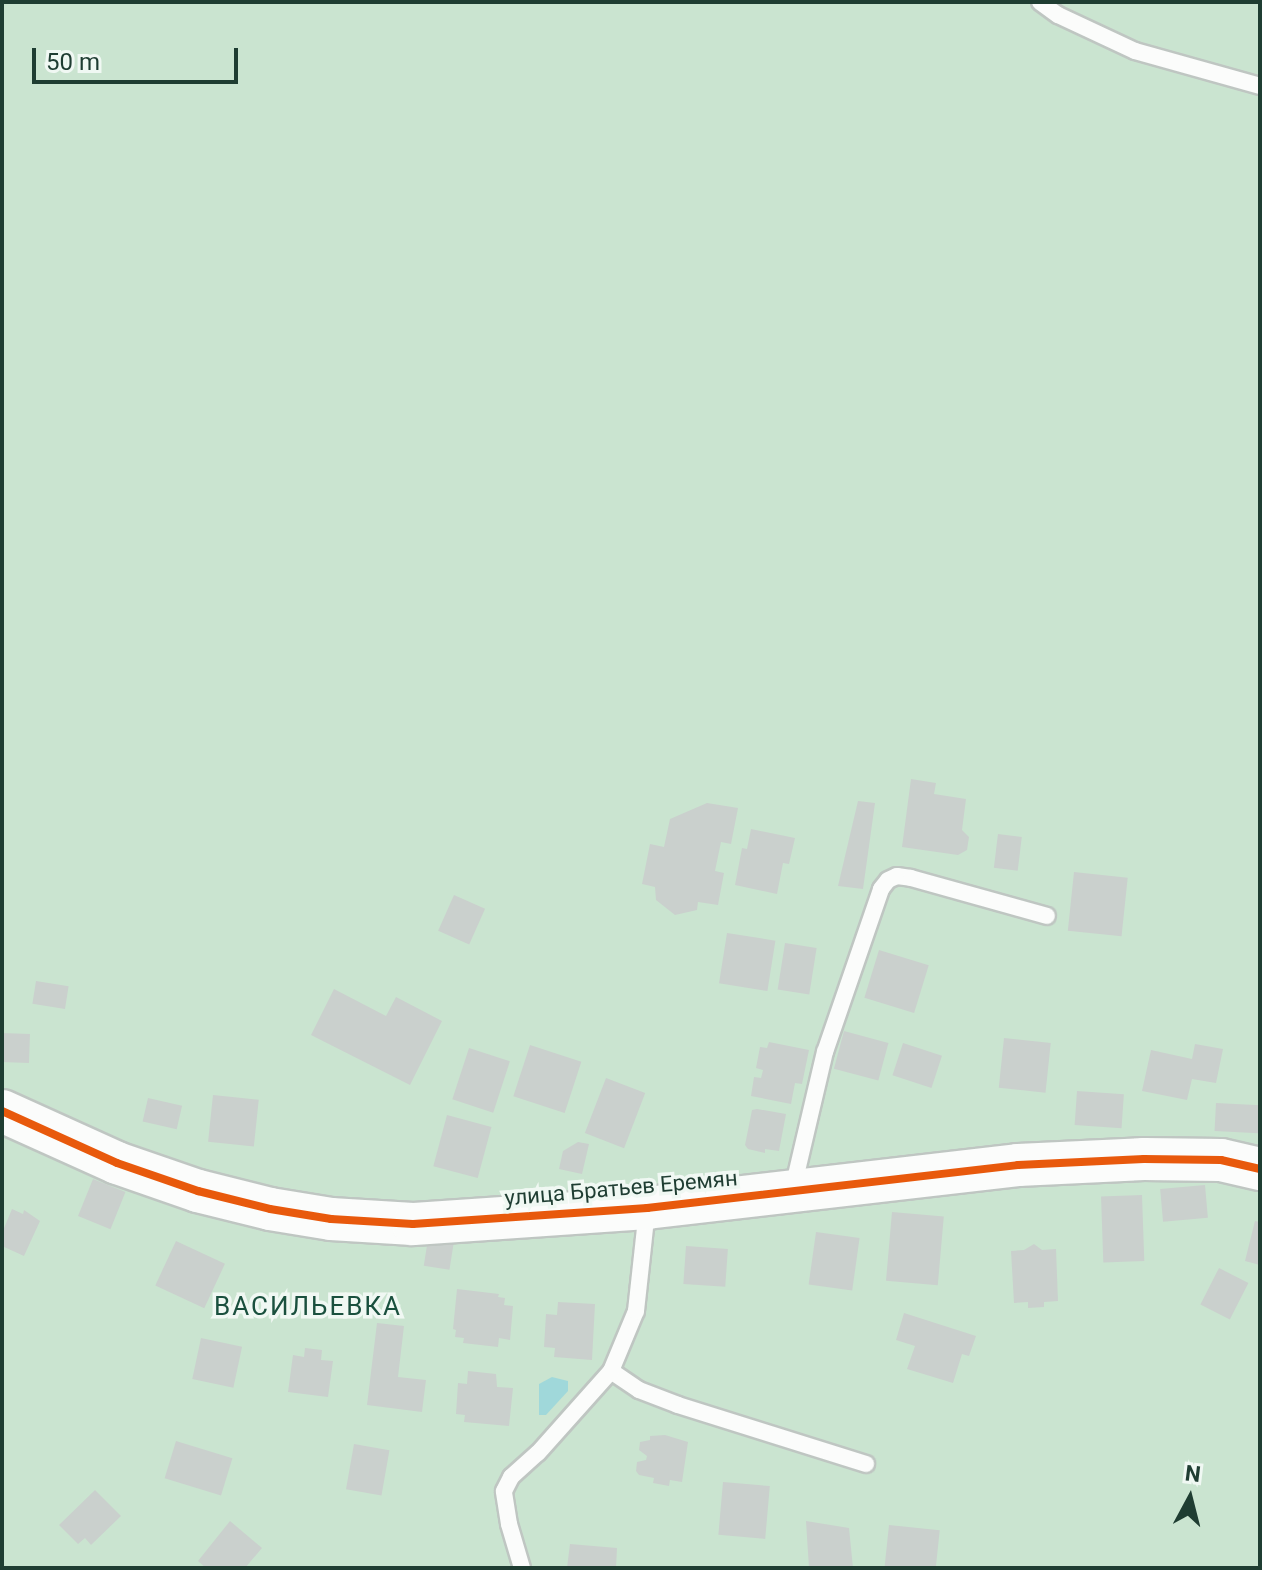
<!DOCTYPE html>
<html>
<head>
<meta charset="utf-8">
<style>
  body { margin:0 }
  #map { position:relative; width:1262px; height:1570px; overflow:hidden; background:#e2e9e5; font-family:Roboto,sans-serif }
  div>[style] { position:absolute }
  .green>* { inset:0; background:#cae4d0; transform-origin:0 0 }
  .water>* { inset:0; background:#a0d8da }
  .building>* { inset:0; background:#cad0cd; transform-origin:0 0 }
  .roads { filter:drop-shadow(2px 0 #bfc6c2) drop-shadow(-2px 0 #bfc6c2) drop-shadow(0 2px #bfc6c2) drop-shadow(0 -2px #bfc6c2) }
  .lane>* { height:16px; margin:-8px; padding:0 8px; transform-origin:8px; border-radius:8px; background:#fbfcfb }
  .secondary>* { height:42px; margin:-21px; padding:0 21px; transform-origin:21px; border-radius:21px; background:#fbfcfb }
  .cycleway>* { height:8px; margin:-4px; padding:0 4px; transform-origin:4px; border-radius:4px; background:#e8590c }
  span { translate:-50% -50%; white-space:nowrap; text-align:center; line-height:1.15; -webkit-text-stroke:7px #f0f8f3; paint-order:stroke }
  .street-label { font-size:22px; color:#1f3d32 }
  .quarter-label { font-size:26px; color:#1a503e; letter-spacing:2px }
  .frame { position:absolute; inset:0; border:4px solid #1f3d32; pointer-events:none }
  .north { position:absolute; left:1150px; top:1458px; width:80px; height:80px; -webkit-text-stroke:6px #f0f8f3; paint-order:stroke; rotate:7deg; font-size:22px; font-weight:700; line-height:32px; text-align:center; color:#1f3d32 }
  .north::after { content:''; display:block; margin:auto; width:28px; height:36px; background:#1f3d32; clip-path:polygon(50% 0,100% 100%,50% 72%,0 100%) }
  .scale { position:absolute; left:32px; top:48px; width:206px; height:36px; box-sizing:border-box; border:4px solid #1f3d32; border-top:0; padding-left:10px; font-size:24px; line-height:28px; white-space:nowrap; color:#1f3d32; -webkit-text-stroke:6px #f0f8f3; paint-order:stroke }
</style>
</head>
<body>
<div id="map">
  <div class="green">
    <i style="left:2px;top:2px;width:1258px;height:1566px"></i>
  </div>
  <div class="water">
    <i style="clip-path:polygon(552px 1377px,568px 1381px,568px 1391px,546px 1415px,539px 1415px,539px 1384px)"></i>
  </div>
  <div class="building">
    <i style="clip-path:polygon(911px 779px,936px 783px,934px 794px,966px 799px,962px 830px,969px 837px,967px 850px,958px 855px,902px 847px)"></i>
    <i style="clip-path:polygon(858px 801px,875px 803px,863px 889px,838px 886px)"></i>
    <i style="clip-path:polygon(707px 803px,738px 808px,731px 844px,721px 842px,715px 871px,724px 873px,718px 905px,698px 902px,697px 910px,675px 915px,656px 900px,655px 887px,642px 884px,650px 844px,664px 847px,670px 819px)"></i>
    <i style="clip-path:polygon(751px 829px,795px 838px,789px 864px,783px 863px,777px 894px,735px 885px,742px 848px,747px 849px)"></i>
    <i style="left:998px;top:834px;width:24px;height:34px;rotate:7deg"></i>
    <i style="left:1074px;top:872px;width:54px;height:59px;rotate:6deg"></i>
    <i style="left:454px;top:895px;width:34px;height:39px;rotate:24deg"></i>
    <i style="left:727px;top:933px;width:49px;height:51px;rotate:9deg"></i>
    <i style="left:785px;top:943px;width:32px;height:47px;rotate:9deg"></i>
    <i style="left:879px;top:950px;width:52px;height:50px;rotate:17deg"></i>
    <i style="left:36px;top:981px;width:33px;height:23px;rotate:9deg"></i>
    <i style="clip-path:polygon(334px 989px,386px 1016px,396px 997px,442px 1021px,410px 1085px,311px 1035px)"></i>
    <i style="left:844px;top:1031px;width:46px;height:39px;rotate:15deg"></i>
    <i style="left:2px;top:1033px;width:28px;height:29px;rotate:2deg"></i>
    <i style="left:1004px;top:1038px;width:47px;height:50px;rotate:6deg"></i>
    <i style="clip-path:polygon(769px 1042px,809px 1050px,802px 1084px,795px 1083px,791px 1104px,751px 1096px,754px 1077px,761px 1078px,763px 1070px,756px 1068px,760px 1047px,767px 1048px)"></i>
    <i style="left:903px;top:1043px;width:41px;height:34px;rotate:18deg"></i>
    <i style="clip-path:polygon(1195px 1044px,1223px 1049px,1216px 1083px,1192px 1079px,1187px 1100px,1142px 1091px,1151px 1050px,1192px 1059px)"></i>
    <i style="left:530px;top:1045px;width:54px;height:54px;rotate:18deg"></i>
    <i style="left:469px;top:1048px;width:43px;height:54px;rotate:18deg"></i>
    <i style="left:606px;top:1078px;width:42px;height:59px;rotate:21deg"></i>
    <i style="left:1077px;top:1091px;width:47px;height:34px;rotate:4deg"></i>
    <i style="left:213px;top:1095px;width:46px;height:47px;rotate:6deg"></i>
    <i style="left:148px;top:1098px;width:35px;height:24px;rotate:13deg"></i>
    <i style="left:1216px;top:1103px;width:44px;height:28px;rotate:3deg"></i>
    <i style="clip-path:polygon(757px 1109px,786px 1114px,779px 1151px,765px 1149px,765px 1153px,748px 1149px,745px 1145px,752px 1110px)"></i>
    <i style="left:447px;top:1115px;width:46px;height:53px;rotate:15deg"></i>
    <i style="clip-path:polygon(578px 1142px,589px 1144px,582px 1174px,559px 1169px,563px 1151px)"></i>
    <i style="left:93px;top:1179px;width:35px;height:40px;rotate:22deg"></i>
    <i style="left:1205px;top:1185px;width:33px;height:45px;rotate:85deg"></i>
    <i style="left:1142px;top:1195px;width:66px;height:41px;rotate:88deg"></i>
    <i style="clip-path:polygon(12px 1209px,23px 1214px,24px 1210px,40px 1221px,24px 1256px,2px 1246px,2px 1233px)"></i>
    <i style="left:892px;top:1212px;width:52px;height:69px;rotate:5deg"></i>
    <i style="clip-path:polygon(1255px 1221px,1260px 1222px,1260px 1265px,1245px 1261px)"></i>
    <i style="left:816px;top:1232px;width:44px;height:53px;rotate:8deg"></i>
    <i style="left:428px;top:1239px;width:26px;height:27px;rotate:9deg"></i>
    <i style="left:176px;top:1241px;width:54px;height:49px;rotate:25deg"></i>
    <i style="clip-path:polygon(1034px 1244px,1042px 1250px,1056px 1249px,1058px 1301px,1044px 1302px,1044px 1307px,1028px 1308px,1028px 1302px,1014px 1303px,1011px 1251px,1024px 1250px)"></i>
    <i style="left:686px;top:1246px;width:42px;height:38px;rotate:4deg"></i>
    <i style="left:1219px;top:1268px;width:33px;height:41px;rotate:27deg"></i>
    <i style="clip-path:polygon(457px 1289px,499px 1294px,498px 1297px,505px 1298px,504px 1305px,513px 1306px,510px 1340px,499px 1338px,498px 1347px,463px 1343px,464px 1338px,455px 1337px,456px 1330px,453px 1329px)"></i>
    <i style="clip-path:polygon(558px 1302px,595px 1304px,592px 1360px,554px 1357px,555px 1348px,544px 1347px,546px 1314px,557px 1315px)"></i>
    <i style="clip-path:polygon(904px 1313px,976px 1336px,969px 1356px,962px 1354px,953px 1383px,907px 1369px,915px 1346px,896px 1340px)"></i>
    <i style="clip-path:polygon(377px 1323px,404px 1326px,398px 1377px,426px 1380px,422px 1412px,367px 1405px)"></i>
    <i style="left:201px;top:1338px;width:42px;height:42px;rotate:12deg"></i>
    <i style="clip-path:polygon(305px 1348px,322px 1350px,321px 1360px,333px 1361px,328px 1397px,288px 1392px,293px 1355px,304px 1357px)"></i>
    <i style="clip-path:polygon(468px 1371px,496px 1374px,497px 1387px,513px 1388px,509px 1426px,464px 1422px,465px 1415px,456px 1414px,458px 1383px,467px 1384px)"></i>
    <i style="clip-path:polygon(665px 1435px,688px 1442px,682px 1482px,670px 1480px,669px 1486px,653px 1483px,654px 1478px,639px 1475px,636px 1471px,637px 1462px,646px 1460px,647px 1456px,639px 1450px,640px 1442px,650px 1440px,650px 1436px)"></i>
    <i style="left:176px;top:1441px;width:59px;height:39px;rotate:17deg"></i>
    <i style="left:354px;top:1444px;width:36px;height:46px;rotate:10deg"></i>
    <i style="left:723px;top:1482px;width:47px;height:53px;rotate:5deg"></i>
    <i style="clip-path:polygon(95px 1490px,121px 1516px,91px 1545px,85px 1538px,78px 1544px,59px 1525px)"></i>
    <i style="clip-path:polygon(230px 1521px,262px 1548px,245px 1568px,206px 1568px,198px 1561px)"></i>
    <i style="clip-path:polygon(806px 1521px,849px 1528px,853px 1568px,809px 1568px)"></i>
    <i style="left:889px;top:1525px;width:51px;height:43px;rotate:6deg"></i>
    <i style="clip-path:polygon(570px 1544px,617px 1548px,616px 1568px,567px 1568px)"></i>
  </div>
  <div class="roads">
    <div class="lane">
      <i style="left:1040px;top:2px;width:22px;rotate:36deg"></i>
      <i style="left:1058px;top:15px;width:85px;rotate:25.1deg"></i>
      <i style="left:1135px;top:51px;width:130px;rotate:15.6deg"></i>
      <i style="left:793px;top:1188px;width:140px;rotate:-76.8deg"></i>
      <i style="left:825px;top:1052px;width:172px;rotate:-71deg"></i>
      <i style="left:881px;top:889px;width:11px;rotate:-52deg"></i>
      <i style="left:888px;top:880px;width:10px;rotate:-24deg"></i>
      <i style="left:897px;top:876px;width:14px;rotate:8deg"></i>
      <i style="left:911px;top:878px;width:141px;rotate:15.6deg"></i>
      <i style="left:611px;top:1371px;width:34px;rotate:34deg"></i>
      <i style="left:639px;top:1390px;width:42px;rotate:21deg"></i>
      <i style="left:678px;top:1405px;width:197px;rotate:17.4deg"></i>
      <i style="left:522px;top:1568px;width:46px;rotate:-106.5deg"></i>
      <i style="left:509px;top:1524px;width:33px;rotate:-99deg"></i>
      <i style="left:504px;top:1491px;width:16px;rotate:-63deg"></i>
      <i style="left:511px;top:1477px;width:36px;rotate:-42deg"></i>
      <i style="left:538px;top:1453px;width:110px;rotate:-48.3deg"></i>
      <i style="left:611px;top:1371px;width:65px;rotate:-67.4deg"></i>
      <i style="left:636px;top:1311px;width:103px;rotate:-83.8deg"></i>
    </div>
    <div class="secondary">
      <i style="left:2px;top:1111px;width:126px;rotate:24.3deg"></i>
      <i style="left:117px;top:1163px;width:86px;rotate:19.1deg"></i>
      <i style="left:198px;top:1191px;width:74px;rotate:14deg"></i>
      <i style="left:270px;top:1209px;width:62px;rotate:9.3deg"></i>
      <i style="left:331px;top:1219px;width:82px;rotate:3.5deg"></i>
      <i style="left:413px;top:1224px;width:235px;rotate:-3.9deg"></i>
      <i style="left:647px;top:1208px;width:373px;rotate:-6.6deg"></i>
      <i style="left:1018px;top:1165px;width:126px;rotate:-2.7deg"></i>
      <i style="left:1144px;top:1159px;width:77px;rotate:0.7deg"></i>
      <i style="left:1221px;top:1160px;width:40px;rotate:13deg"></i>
    </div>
  </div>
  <div class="cycleway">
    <i style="left:2px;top:1111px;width:126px;rotate:24.3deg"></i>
    <i style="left:117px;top:1163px;width:86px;rotate:19.1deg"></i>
    <i style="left:198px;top:1191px;width:74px;rotate:14deg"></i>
    <i style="left:270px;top:1209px;width:62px;rotate:9.3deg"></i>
    <i style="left:331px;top:1219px;width:82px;rotate:3.5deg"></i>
    <i style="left:413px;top:1224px;width:235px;rotate:-3.9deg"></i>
    <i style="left:647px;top:1208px;width:373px;rotate:-6.6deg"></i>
    <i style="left:1018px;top:1165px;width:126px;rotate:-2.7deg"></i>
    <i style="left:1144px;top:1159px;width:77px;rotate:0.7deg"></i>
    <i style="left:1221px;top:1160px;width:40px;rotate:13deg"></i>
  </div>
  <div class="street-label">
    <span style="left:621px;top:1188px;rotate:-5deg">улица Братьев Еремян</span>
  </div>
  <div class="quarter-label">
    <span style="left:308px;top:1307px">ВАСИЛЬЕВКА</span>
  </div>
  <div class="frame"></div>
  <div class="north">N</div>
  <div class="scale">50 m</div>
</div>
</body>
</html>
